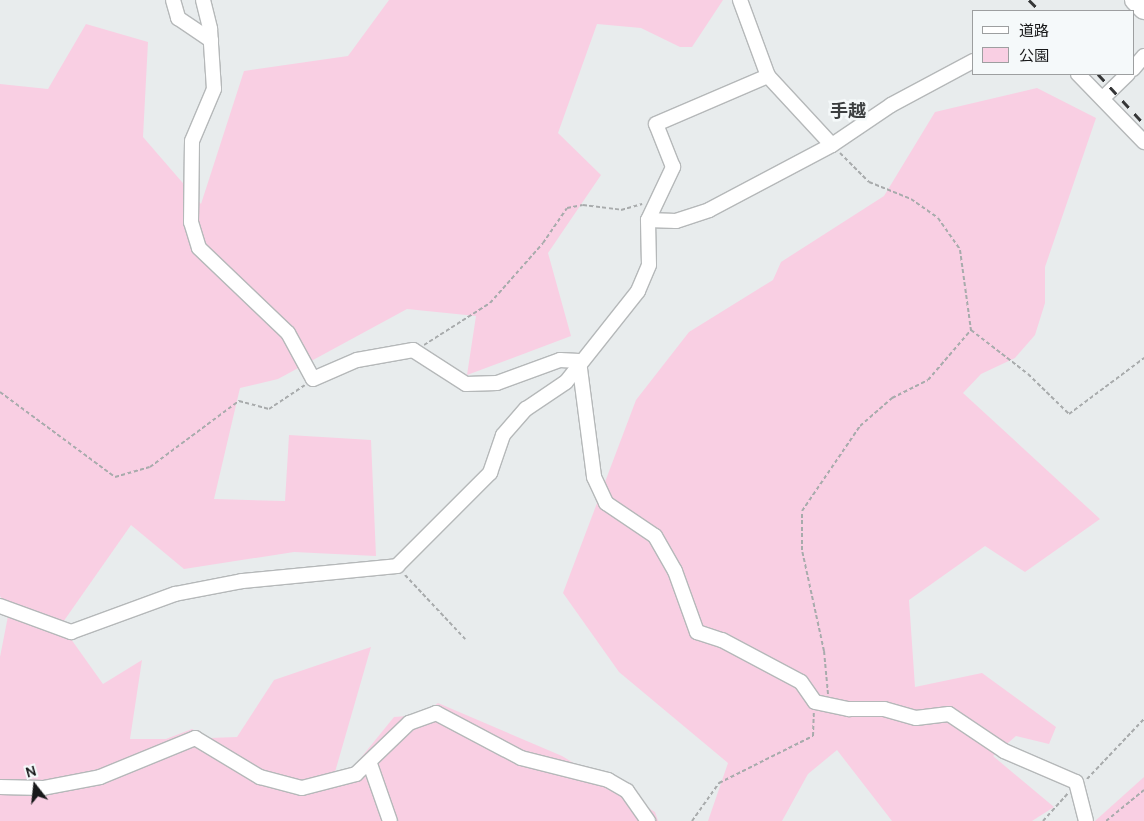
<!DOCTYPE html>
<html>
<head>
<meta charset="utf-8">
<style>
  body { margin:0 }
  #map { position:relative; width:1144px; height:821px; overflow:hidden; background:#e8eced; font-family:Manrope,"Noto Sans JP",sans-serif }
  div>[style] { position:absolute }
  .green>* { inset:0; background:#f9cfe3 }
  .path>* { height:2px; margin-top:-1px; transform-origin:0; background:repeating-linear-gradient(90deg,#a8abac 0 4px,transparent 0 6.5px) }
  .roads { filter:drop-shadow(1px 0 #b5b8b9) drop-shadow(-1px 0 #b5b8b9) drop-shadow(0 1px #b5b8b9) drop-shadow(0 -1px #b5b8b9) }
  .minor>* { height:14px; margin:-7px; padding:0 7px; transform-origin:7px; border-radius:7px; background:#fff }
  .highway>* { height:20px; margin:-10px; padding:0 10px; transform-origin:10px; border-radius:10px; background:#fff }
  .rail>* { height:3px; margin-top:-1.5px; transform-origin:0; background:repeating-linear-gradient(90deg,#353637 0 9px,transparent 0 18px) }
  span { translate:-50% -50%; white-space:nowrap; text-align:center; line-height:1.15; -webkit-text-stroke:5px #f5f9fa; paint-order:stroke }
  .quarter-label { font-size:18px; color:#3c3f40; font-weight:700 }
  .legend { position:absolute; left:972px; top:10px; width:162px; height:65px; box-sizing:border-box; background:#f5f9fa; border:1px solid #9d9fa0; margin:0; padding:6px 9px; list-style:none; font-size:15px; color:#18191a }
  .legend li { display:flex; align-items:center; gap:10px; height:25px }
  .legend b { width:25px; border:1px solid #9d9fa0 }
  .north { position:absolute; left:10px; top:761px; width:50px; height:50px; -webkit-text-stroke:4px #f5f9fa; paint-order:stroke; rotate:344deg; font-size:14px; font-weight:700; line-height:20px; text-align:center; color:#18191a }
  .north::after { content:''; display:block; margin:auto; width:18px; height:22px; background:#18191a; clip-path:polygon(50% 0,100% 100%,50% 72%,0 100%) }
</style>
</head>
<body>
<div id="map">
  <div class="green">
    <i style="clip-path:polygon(389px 0,723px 0,692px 47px,680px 47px,641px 28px,597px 24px,558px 133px,601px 175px,548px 253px,571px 336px,467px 375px,476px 316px,407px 309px,278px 379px,240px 388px,214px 499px,285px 501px,289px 435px,371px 440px,376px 556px,294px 552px,184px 569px,131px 525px,61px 625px,103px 684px,142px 660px,130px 739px,166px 739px,192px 729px,210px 738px,237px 737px,274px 680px,371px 647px,333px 779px,342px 781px,394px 717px,422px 715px,438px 703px,562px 756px,655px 812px,658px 821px,0 821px,0 657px,9px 611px,0 596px,0 84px,48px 89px,86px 24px,148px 42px,143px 137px,201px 204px,244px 71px,348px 56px)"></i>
    <i style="clip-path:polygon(1037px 88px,1096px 118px,1045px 267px,1045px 303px,1035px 335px,1015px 358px,981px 374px,963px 393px,1100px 519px,1025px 572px,985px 546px,909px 600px,915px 687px,982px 673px,1056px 727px,1049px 744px,1016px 736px,993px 756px,1054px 807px,1032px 821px,892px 821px,837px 750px,808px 774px,782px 821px,708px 821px,728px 763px,619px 672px,563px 593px,636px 400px,689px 332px,773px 280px,781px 262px,884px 196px,935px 112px)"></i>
    <i style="clip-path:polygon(1144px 777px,1144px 821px,1095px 821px)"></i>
  </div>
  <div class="path">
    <i style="left:840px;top:153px;width:41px;rotate:45deg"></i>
    <i style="left:869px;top:182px;width:45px;rotate:22deg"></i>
    <i style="left:911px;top:199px;width:33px;rotate:35deg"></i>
    <i style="left:938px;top:218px;width:39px;rotate:55deg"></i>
    <i style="left:960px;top:250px;width:81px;rotate:82.2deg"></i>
    <i style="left:971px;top:330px;width:72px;rotate:37.7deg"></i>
    <i style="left:1028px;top:374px;width:57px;rotate:44.3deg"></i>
    <i style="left:1069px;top:414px;width:94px;rotate:-36.7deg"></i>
    <i style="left:424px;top:345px;width:78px;rotate:-32.5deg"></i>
    <i style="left:490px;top:303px;width:80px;rotate:-48.5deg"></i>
    <i style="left:543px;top:243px;width:42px;rotate:-55.6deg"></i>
    <i style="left:567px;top:208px;width:16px;rotate:-11deg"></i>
    <i style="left:583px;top:205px;width:38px;rotate:7deg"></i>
    <i style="left:621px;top:210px;width:22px;rotate:-16deg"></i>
    <i style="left:0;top:392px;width:143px;rotate:36.5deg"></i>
    <i style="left:115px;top:477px;width:36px;rotate:-16deg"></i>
    <i style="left:150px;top:467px;width:111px;rotate:-36.6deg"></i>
    <i style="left:239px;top:401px;width:31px;rotate:15deg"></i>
    <i style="left:269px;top:409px;width:43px;rotate:-33.7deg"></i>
    <i style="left:405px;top:575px;width:88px;rotate:46.8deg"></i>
    <i style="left:828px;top:694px;width:43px;rotate:-95.3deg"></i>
    <i style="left:824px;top:651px;width:103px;rotate:-102.3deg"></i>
    <i style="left:802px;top:550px;width:39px;rotate:-90deg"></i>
    <i style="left:802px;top:511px;width:103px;rotate:-55.7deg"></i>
    <i style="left:860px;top:426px;width:43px;rotate:-41.2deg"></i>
    <i style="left:892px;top:398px;width:40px;rotate:-26.6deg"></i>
    <i style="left:928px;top:380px;width:66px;rotate:-49.3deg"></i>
    <i style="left:1087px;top:779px;width:83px;rotate:-46.5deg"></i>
    <i style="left:692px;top:821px;width:47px;rotate:-54.6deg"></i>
    <i style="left:719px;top:783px;width:105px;rotate:-26.6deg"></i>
    <i style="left:813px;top:736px;width:23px;rotate:-88deg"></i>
    <i style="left:1043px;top:821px;width:38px;rotate:-48deg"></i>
    <i style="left:1106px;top:821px;width:49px;rotate:-39.2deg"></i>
  </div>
  <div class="roads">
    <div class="minor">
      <i style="left:173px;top:0;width:19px;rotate:74deg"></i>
      <i style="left:178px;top:18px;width:40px;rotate:34deg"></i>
      <i style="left:203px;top:0;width:30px;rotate:76deg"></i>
      <i style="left:210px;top:29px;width:60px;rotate:86.2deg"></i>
      <i style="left:214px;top:89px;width:56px;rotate:112.9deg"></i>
      <i style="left:192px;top:141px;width:81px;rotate:90.7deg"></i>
      <i style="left:191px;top:222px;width:27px;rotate:73deg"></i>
      <i style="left:199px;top:248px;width:123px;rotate:43.7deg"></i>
      <i style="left:288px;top:333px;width:52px;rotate:61.5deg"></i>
      <i style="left:313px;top:379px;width:48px;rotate:-23.4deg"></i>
      <i style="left:357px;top:360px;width:57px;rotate:-10.1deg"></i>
      <i style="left:413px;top:350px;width:63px;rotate:32.7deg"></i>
      <i style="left:466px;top:384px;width:31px;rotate:-2deg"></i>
      <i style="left:497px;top:383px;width:67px;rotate:-20.1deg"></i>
      <i style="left:560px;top:360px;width:19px;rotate:3deg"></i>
      <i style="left:740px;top:0;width:81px;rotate:69.8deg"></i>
      <i style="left:768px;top:76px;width:94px;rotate:47.2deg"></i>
      <i style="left:1133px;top:69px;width:17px;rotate:-50deg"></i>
      <i style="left:1078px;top:74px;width:95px;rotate:45.9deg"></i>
      <i style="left:1104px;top:97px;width:33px;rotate:-44deg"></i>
      <i style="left:648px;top:220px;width:28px;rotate:2deg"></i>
      <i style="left:676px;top:221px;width:35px;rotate:-18deg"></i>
      <i style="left:709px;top:210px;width:139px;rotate:-27.9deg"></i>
      <i style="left:832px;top:145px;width:71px;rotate:-34.1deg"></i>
      <i style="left:891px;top:105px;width:93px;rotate:-28.2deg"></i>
      <i style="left:579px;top:361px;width:117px;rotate:82.6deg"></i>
      <i style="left:594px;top:477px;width:29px;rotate:65deg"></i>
      <i style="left:606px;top:503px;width:59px;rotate:34deg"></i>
      <i style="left:655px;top:536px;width:40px;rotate:60.3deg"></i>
      <i style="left:675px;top:571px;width:65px;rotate:70.2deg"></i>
      <i style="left:697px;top:632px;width:26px;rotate:18deg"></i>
      <i style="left:722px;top:640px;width:89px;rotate:28deg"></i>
      <i style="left:801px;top:682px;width:24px;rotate:55deg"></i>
      <i style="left:815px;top:702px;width:35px;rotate:12deg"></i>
      <i style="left:849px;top:709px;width:35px"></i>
      <i style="left:884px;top:709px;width:33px;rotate:16deg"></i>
      <i style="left:916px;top:718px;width:33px;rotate:-7deg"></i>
      <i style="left:949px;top:714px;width:66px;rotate:33.9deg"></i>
      <i style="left:1004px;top:751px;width:78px;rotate:23.3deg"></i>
      <i style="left:1076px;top:782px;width:40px;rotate:75.6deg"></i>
      <i style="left:0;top:606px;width:76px;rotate:20.1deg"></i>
      <i style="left:71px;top:632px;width:111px;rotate:-20.1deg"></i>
      <i style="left:175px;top:594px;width:68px;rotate:-11deg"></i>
      <i style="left:242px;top:581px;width:156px;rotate:-5.5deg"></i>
      <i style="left:397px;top:566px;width:132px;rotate:-45deg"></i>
      <i style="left:490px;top:473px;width:40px;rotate:-71.1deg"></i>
      <i style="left:503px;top:435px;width:35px;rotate:-49deg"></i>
      <i style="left:526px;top:409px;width:48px;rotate:-34deg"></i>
      <i style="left:566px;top:382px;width:116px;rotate:-51.6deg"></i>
      <i style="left:638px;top:291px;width:28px;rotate:-67deg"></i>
      <i style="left:649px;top:265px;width:45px;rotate:-91.3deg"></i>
      <i style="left:648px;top:220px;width:59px;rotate:-64.7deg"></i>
      <i style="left:673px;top:167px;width:46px;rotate:-111.6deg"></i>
      <i style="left:656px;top:124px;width:122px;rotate:-23.2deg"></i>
      <i style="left:370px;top:764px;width:60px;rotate:70.7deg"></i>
      <i style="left:0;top:787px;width:43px;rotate:1.3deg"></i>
      <i style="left:43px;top:788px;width:58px;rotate:-10.9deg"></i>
      <i style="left:100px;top:777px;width:103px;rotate:-22.3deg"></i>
      <i style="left:195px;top:738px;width:76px;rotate:31deg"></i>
      <i style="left:260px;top:777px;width:43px;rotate:14.7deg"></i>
      <i style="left:302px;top:788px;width:56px;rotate:-14.5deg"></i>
      <i style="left:356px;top:774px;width:74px;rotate:-43.9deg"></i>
      <i style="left:409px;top:723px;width:29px;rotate:-20deg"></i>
      <i style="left:436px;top:713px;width:96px;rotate:27.9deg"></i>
      <i style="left:521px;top:758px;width:90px;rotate:14.2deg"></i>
      <i style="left:608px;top:780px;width:22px;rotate:30deg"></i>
      <i style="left:627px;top:791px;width:37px;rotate:55deg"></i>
    </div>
    <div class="highway">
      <i style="left:1135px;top:0;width:13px;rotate:45deg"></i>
    </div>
  </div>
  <div class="rail">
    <i style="left:1029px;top:0;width:16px;rotate:45deg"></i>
    <i style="left:1098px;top:74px;width:68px;rotate:47.4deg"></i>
  </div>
  <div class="quarter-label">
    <span style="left:848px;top:110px">手越</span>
  </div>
  <ul class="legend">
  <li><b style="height:6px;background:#fff"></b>道路</li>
  <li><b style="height:14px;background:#f9cfe3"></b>公園</li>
  </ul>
  <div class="north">N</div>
</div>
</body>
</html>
